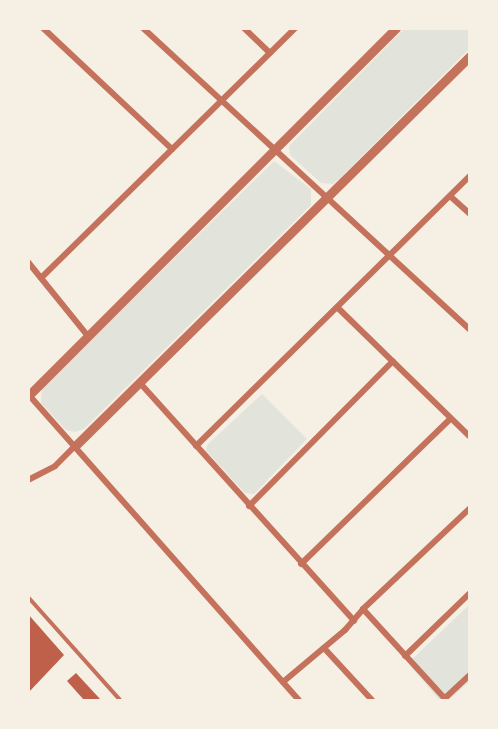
<!DOCTYPE html>
<html>
<head>
<meta charset="utf-8">
<style>
  body { margin:0 }
  #map { position:relative; width:498px; height:729px; overflow:hidden; background:#f6efe4; font-family:"Source Sans 3",sans-serif }
  div>[style] { position:absolute }
  .green>* { inset:0; background:#e2e4dc }
  .building>* { inset:0; background:#bf614a }
  .service>* { height:4px; margin:-2px; padding:0 2px; transform-origin:2px; border-radius:2px; background:#c5725c }
  .minor>* { height:6px; margin:-3px; padding:0 3px; transform-origin:3px; border-radius:3px; background:#c5725c }
  .tertiary>* { height:9px; margin:-4.5px; padding:0 4.5px; transform-origin:4.5px; border-radius:4.5px; background:#c5725c }
  span { translate:-50% -50%; white-space:nowrap; text-align:center; line-height:1.15; -webkit-text-stroke:4.5px #f6efe4; paint-order:stroke }
  .frame { position:absolute; inset:0; border:30px solid #f6efe4; pointer-events:none }
</style>
</head>
<body>
<div id="map">
  <div class="green">
    <i style="clip-path:polygon(404px 29px,469px 29px,469px 49px,340px 178px,333px 184px,321px 183px,290px 155px,289px 146px)"></i>
    <i style="clip-path:polygon(274px 161px,311px 189px,311px 205px,84px 429px,75px 432px,66px 430px,41px 403px,42px 388px)"></i>
    <i style="clip-path:polygon(262px 394px,307px 439px,254px 494px,245px 493px,206px 451px,207px 445px)"></i>
    <i style="clip-path:polygon(469px 605px,469px 682px,449px 700px,439px 700px,408px 663px)"></i>
  </div>
  <div class="building">
    <i style="clip-path:polygon(28px 614px,64px 655px,28px 693px)"></i>
    <i style="clip-path:polygon(76px 673px,101px 700px,84px 700px,67px 681px)"></i>
  </div>
  <div class="service">
    <i style="left:28px;top:597px;width:138px;rotate:48.2deg"></i>
  </div>
  <div class="minor">
    <i style="left:43px;top:28px;width:177px;rotate:43.2deg"></i>
    <i style="left:143px;top:28px;width:445px;rotate:42.7deg"></i>
    <i style="left:244px;top:28px;width:36px;rotate:44deg"></i>
    <i style="left:450px;top:196px;width:27px;rotate:42deg"></i>
    <i style="left:28px;top:262px;width:95px;rotate:51deg"></i>
    <i style="left:41px;top:278px;width:356px;rotate:-44.5deg"></i>
    <i style="left:338px;top:308px;width:185px;rotate:44.3deg"></i>
    <i style="left:140px;top:383px;width:320px;rotate:48deg"></i>
    <i style="left:28px;top:394px;width:409px;rotate:48.5deg"></i>
    <i style="left:196px;top:446px;width:385px;rotate:-44.6deg"></i>
    <i style="left:28px;top:480px;width:30px;rotate:-27deg"></i>
    <i style="left:55px;top:466px;width:28px;rotate:-45deg"></i>
    <i style="left:249px;top:506px;width:204px;rotate:-45.2deg"></i>
    <i style="left:301px;top:564px;width:208px;rotate:-44.2deg"></i>
    <i style="left:363px;top:609px;width:123px;rotate:47.6deg"></i>
    <i style="left:324px;top:648px;width:71px;rotate:47.3deg"></i>
    <i style="left:405px;top:656px;width:91px;rotate:-44.1deg"></i>
    <i style="left:283px;top:682px;width:81px;rotate:-40deg"></i>
    <i style="left:345px;top:630px;width:28px;rotate:-49deg"></i>
    <i style="left:363px;top:609px;width:147px;rotate:-43.3deg"></i>
    <i style="left:444px;top:699px;width:35px;rotate:-43deg"></i>
  </div>
  <div class="tertiary">
    <i style="left:29px;top:395px;width:519px;rotate:-45deg"></i>
    <i style="left:75px;top:446px;width:555px;rotate:-44.64deg"></i>
  </div>
  <div class="frame"></div>
</div>
</body>
</html>
